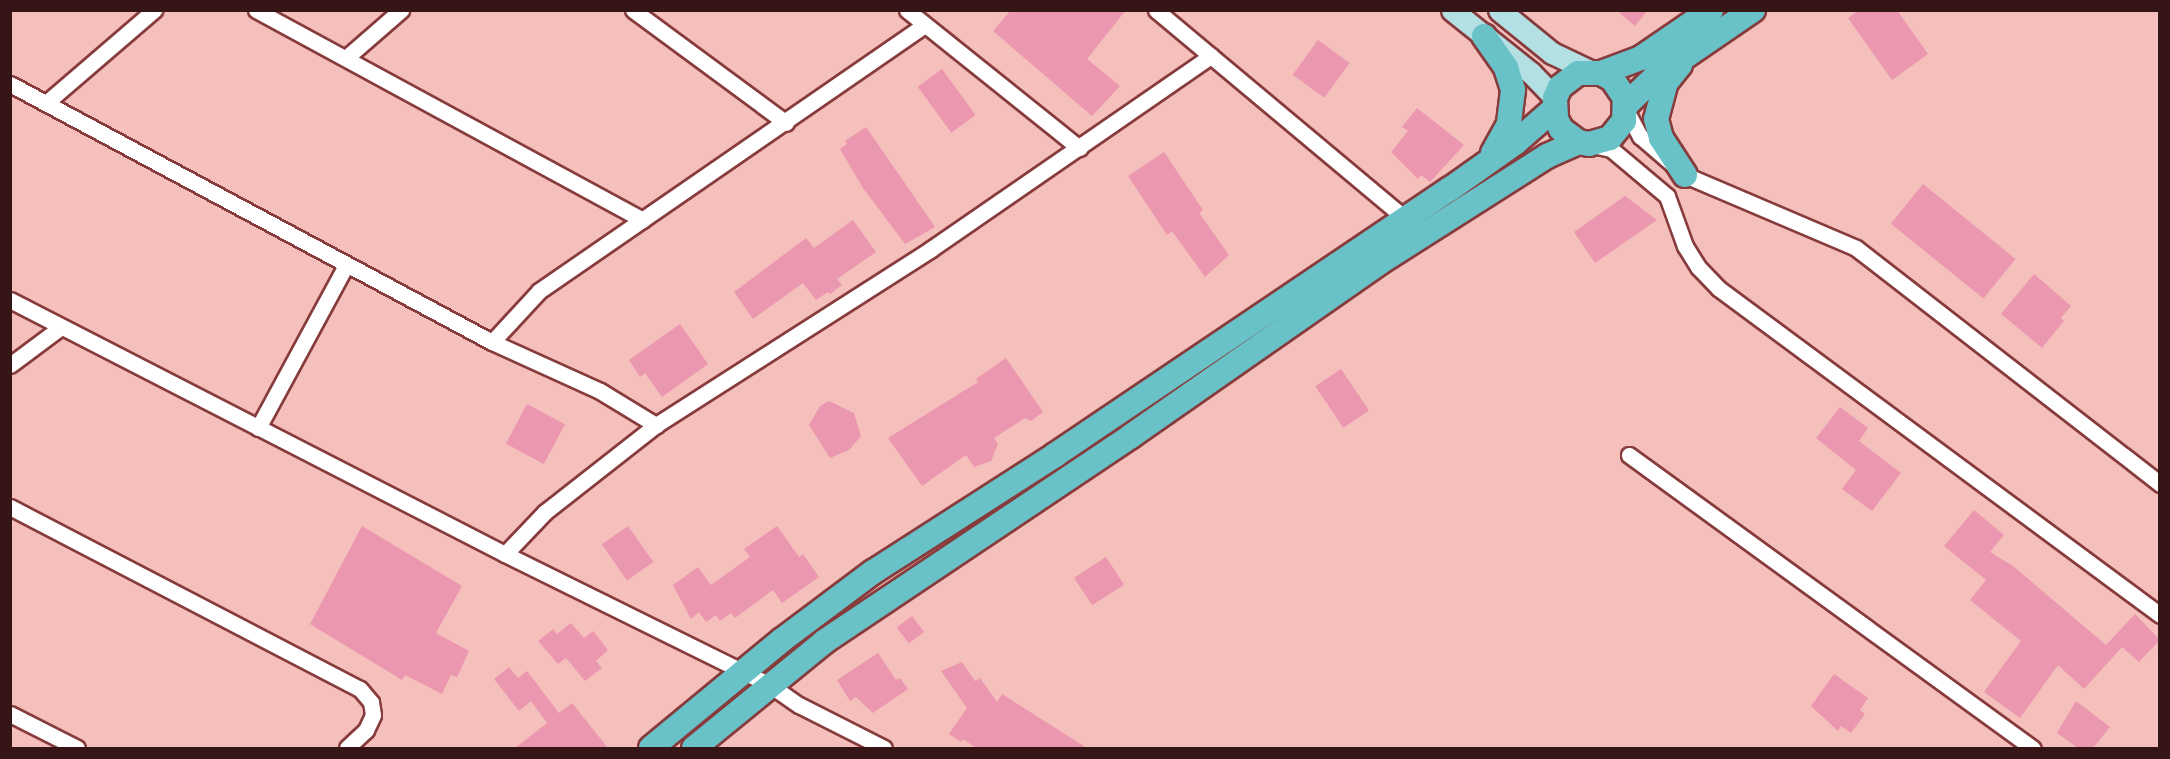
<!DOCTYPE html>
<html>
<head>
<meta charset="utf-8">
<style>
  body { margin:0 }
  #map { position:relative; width:2170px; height:759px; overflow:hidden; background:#f5bfbc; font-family:"Noto Sans",sans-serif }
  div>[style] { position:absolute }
  .building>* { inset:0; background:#eb97af; transform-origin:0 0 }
  .roads { filter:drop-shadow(2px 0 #873b3c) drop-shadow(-2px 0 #873b3c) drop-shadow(0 2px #873b3c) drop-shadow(0 -2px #873b3c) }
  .street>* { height:15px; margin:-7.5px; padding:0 7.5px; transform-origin:7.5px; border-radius:7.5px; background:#fff }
  .secondary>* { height:21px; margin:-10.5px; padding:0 10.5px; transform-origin:10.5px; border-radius:10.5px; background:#b3e0e3 }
  .primary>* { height:24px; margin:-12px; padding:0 12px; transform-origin:12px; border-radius:12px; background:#68c2c7 }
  span { translate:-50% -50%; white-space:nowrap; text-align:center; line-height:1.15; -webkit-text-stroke:4.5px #f6d1cf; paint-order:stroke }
  .frame { position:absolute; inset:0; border:12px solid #351515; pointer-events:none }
</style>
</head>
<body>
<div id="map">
  <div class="building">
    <i style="clip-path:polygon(1011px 10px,1126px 10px,1087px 59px,1120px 86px,1092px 116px,993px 31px)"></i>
    <i style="clip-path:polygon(1616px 10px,1648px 10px,1635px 26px)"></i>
    <i style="clip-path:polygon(1859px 10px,1897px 10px,1928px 54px,1892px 80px,1848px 18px)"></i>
    <i style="left:1318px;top:40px;width:39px;height:43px;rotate:36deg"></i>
    <i style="left:942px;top:69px;width:57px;height:30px;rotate:54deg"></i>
    <i style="clip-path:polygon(1417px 108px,1464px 145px,1430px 182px,1421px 175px,1418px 179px,1391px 152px,1408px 131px,1402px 127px)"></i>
    <i style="clip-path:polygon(866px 127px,935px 227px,905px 244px,863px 188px,840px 149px,847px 144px,845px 141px)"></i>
    <i style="clip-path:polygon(1164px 152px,1203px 210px,1199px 213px,1229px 255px,1205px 277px,1172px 231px,1167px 235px,1128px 176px)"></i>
    <i style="left:1923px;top:184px;width:119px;height:51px;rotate:39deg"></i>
    <i style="clip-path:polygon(1625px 196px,1657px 220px,1595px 263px,1574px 232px)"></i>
    <i style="clip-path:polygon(853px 220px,876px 252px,837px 279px,842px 285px,830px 294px,828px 292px,816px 300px,803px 283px,753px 319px,734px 292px,806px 238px,814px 248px)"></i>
    <i style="clip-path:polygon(2034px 274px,2071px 306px,2061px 318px,2064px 321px,2042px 348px,2001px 314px)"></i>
    <i style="clip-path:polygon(680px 324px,708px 364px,662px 397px,645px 373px,640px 377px,629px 360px)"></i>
    <i style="clip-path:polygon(1006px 358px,1043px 412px,1031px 421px,1025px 418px,994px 438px,998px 444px,991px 461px,974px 467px,966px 455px,922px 486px,888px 438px,978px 382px,976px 379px)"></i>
    <i style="left:1341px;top:369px;width:50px;height:31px;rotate:56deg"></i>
    <i style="clip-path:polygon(829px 401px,854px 413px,861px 436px,849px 450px,830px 458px,809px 425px,820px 406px)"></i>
    <i style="left:527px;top:404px;width:43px;height:45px;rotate:28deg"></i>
    <i style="clip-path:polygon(1840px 407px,1868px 428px,1859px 441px,1901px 473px,1872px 511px,1842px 489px,1856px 470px,1816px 438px)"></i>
    <i style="clip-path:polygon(1974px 510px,2004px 535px,1990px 552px,2013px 566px,2106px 645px,2135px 614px,2160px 640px,2139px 662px,2122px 647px,2084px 689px,2058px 665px,2020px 718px,1984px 692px,2021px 641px,1970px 600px,1986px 580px,1944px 546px)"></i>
    <i style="clip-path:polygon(362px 526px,462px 586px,436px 633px,469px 651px,457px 677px,451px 675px,442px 694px,405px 675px,402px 680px,310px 624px)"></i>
    <i style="left:628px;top:526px;width:44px;height:32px;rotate:55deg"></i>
    <i style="clip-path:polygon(777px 526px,799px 557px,803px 554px,819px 577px,782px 603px,773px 590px,735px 618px,731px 613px,720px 621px,716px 615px,706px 622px,699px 612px,691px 619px,673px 585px,698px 567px,711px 585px,750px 557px,744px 549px)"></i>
    <i style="left:1106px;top:557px;width:33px;height:38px;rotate:57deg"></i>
    <i style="left:912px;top:616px;width:20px;height:19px;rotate:53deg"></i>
    <i style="clip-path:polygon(571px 623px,584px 638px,593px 631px,608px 650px,596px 661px,602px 668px,585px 681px,566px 658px,558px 664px,538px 641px,553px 629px,557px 634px)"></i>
    <i style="clip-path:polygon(878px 653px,896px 680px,900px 678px,908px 689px,873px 713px,856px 697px,850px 701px,837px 680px)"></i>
    <i style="clip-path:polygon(962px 662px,975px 681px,980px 678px,997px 702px,1002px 694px,1087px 748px,976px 748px,963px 739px,961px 742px,949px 734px,967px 708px,941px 671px)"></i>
    <i style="clip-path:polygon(509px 667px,518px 678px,527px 671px,559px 713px,572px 703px,608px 748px,515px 748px,547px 723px,531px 701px,519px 711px,494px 679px)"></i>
    <i style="clip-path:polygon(1834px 674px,1868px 698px,1860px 710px,1865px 714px,1851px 733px,1841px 726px,1838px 731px,1811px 706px)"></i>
    <i style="clip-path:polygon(2076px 701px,2110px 727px,2093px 748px,2078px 748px,2057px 733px)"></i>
  </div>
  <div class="roads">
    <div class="street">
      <i style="left:256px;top:10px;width:440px;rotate:28.5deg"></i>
      <i style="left:633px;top:10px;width:190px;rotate:36.4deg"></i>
      <i style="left:907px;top:10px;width:221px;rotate:38.7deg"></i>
      <i style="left:1156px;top:10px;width:324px;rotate:39.9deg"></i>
      <i style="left:347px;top:57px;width:72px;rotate:-41deg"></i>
      <i style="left:10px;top:84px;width:547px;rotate:28.16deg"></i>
      <i style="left:492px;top:342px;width:119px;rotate:24.4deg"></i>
      <i style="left:600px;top:391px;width:66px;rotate:31.3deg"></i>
      <i style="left:46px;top:103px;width:143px;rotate:-40.7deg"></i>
      <i style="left:1626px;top:110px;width:30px;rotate:62deg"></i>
      <i style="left:1640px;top:136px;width:60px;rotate:40.9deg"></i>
      <i style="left:1685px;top:175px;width:186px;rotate:23.1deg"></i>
      <i style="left:1856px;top:248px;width:385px;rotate:37.8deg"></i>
      <i style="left:1592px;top:145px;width:19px;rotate:12deg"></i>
      <i style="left:1611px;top:149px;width:73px;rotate:40deg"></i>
      <i style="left:1667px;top:196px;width:53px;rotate:70.2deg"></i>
      <i style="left:1685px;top:246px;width:25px;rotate:58deg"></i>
      <i style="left:1698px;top:267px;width:29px;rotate:46deg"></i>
      <i style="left:1718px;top:288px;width:550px;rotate:36.49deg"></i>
      <i style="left:10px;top:300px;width:556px;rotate:27.16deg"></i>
      <i style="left:505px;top:554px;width:296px;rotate:26.3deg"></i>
      <i style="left:770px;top:685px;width:35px;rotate:35deg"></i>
      <i style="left:799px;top:705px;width:95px;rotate:26.8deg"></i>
      <i style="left:492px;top:342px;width:69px;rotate:-47.3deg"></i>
      <i style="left:539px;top:291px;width:468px;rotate:-34.6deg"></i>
      <i style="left:10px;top:365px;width:64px;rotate:-36.7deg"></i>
      <i style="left:258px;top:428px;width:185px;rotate:-61.6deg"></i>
      <i style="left:1629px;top:455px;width:499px;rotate:36deg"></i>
      <i style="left:10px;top:507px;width:394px;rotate:27.5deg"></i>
      <i style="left:360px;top:689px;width:17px;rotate:50deg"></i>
      <i style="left:371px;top:702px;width:13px;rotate:81deg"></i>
      <i style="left:373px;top:715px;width:17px;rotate:115deg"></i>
      <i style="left:366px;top:730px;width:26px;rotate:137deg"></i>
      <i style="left:505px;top:554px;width:58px;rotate:-46.4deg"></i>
      <i style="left:545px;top:512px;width:141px;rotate:-38.1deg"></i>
      <i style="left:656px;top:425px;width:326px;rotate:-32.6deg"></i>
      <i style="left:931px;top:249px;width:340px;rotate:-34.6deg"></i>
      <i style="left:10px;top:714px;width:75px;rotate:26.9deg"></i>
    </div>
    <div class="secondary">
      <i style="left:1452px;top:10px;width:101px;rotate:38.6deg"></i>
      <i style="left:1531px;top:73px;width:35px;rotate:46deg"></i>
      <i style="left:1499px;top:10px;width:68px;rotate:39.1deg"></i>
      <i style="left:1552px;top:53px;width:42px;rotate:25.3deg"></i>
    </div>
    <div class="primary">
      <i style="left:1484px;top:36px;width:39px;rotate:55deg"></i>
      <i style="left:1506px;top:68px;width:23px;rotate:72deg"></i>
      <i style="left:1513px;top:90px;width:34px;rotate:97deg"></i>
      <i style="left:1509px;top:124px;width:33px;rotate:119deg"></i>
      <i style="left:1680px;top:65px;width:22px;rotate:129deg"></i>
      <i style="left:1666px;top:82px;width:38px;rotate:105deg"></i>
      <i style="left:1656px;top:119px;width:20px;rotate:75deg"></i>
      <i style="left:1661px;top:138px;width:44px;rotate:57deg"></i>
      <i style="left:1601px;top:73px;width:43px;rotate:-20.6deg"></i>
      <i style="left:1641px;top:58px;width:85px;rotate:-34.4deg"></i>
      <i style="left:1626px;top:105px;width:40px;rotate:-44deg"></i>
      <i style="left:1655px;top:77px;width:119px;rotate:-34.4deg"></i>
      <i style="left:651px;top:748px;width:170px;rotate:-39.5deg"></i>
      <i style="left:782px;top:640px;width:114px;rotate:-36.8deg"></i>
      <i style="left:873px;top:572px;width:216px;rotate:-32.7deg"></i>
      <i style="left:1055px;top:455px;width:476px;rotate:-34deg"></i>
      <i style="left:1450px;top:189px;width:80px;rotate:-35.3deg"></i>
      <i style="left:1515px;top:143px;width:52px;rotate:-41.1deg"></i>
      <i style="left:694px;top:748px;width:169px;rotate:-39.2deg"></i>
      <i style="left:825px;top:641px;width:368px;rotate:-33.8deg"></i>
      <i style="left:1131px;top:436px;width:302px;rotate:-34.9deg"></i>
      <i style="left:1379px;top:263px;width:199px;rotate:-32.5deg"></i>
      <i style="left:1547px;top:156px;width:34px;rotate:-24deg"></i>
      <i style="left:1578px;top:142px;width:11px;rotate:10deg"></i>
      <i style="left:1589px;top:144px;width:22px;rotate:-16deg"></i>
      <i style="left:1610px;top:138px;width:22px;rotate:-51deg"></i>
      <i style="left:1624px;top:121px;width:23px;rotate:-88deg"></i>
      <i style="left:1625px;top:98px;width:23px;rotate:-124deg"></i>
      <i style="left:1612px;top:79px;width:13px;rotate:-151deg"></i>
      <i style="left:1601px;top:73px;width:23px;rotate:180deg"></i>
      <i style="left:1578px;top:73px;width:23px;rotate:142deg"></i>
      <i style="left:1560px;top:87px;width:12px;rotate:114deg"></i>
      <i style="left:1555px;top:98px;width:21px;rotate:87deg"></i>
      <i style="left:1556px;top:119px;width:11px;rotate:63deg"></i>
      <i style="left:1561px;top:129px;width:21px;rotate:37deg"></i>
    </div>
  </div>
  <div class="frame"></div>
</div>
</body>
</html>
